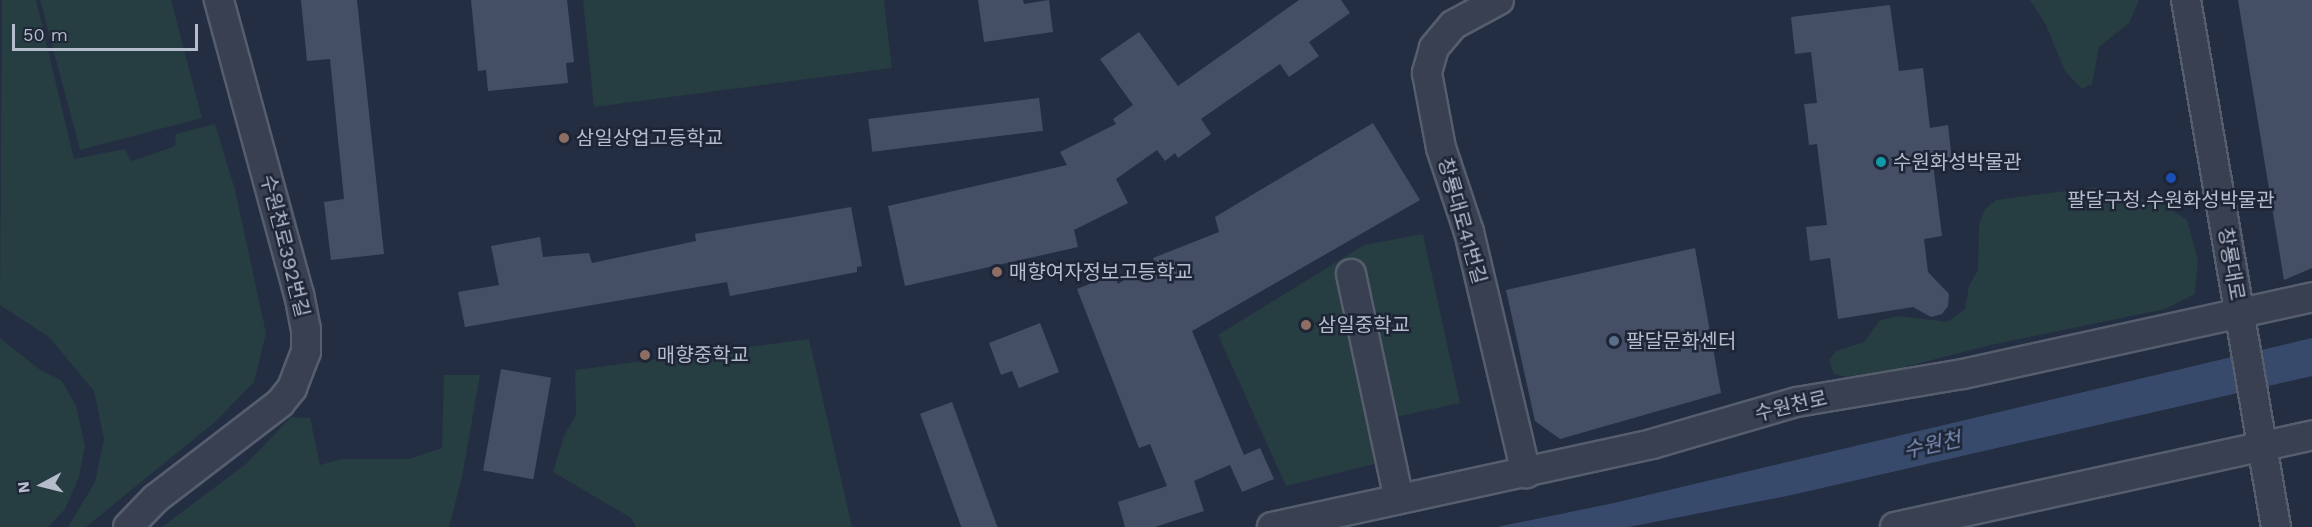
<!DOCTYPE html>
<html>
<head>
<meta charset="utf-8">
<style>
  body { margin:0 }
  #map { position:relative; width:2312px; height:527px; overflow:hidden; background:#242e42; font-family:"Work Sans","Noto Sans KR",sans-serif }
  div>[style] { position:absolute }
  .green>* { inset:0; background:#263d42 }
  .water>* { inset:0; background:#384a6b }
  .building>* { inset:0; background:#444f66; transform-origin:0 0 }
  .roads { filter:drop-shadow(2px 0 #565e6e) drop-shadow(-2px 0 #565e6e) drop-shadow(0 2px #565e6e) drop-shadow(0 -2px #565e6e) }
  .minor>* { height:28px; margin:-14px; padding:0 14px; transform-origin:14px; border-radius:14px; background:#384051 }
  .dots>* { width:16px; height:16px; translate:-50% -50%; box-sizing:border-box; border:3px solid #1d2536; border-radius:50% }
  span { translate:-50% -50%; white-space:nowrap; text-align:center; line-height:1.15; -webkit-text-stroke:5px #1d2536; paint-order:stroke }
  .poi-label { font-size:20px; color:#b5bccb }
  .left { translate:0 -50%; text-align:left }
  .street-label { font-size:20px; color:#b5bccb }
  .water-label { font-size:21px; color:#7b8eb4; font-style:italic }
  .north { position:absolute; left:12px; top:455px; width:60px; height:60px; -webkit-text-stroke:4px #1d2536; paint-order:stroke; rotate:263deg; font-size:16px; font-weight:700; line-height:24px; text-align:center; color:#b5bccb }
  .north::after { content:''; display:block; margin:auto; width:21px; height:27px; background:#b5bccb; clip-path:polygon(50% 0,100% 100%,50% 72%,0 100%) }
  .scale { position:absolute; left:12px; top:24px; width:186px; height:27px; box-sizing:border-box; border:3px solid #b5bccb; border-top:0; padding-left:8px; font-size:18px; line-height:21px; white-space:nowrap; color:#b5bccb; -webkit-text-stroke:4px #1d2536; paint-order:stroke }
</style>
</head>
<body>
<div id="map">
  <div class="green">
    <i style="clip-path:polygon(2px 0,36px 0,74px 159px,125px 149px,131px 161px,138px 159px,175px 146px,176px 134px,215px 124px,235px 190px,266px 333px,254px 382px,216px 421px,86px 527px,68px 527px,95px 482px,104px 439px,94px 391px,49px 337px,0 305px)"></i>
    <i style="clip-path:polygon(40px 0,171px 0,202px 118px,80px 150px)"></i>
    <i style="clip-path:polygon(583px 0,884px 0,892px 68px,594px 107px)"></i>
    <i style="clip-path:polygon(2030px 0,2139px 0,2129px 23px,2099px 47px,2092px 84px,2082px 89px,2065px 71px,2045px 23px)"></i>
    <i style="clip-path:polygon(2097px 187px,2164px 205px,2187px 220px,2198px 260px,2195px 294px,2165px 309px,1991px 345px,1857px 379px,1834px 374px,1829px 360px,1836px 351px,1864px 342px,1880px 320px,1900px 316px,1947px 322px,1965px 309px,1969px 286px,1978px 270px,1979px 224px,1985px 209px,1996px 200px)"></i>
    <i style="clip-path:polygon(1423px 234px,1460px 403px,1387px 419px,1398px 458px,1286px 486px,1218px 335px,1364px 245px)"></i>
    <i style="clip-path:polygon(0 338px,39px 369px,62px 381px,76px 406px,85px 446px,79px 477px,65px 509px,48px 527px,0 527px)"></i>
    <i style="clip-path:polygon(809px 339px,852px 527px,636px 527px,631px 518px,553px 472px,564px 436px,576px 415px,575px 370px)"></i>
    <i style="clip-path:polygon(444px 375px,480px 375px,462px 477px,449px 527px,162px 527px,247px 463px,291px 417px,310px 418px,320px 465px,342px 459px,409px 459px,442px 448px)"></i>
  </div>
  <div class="water">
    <i style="clip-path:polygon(2312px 338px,2312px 376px,1787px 496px,1629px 527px,1497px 527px,1614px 503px)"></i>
  </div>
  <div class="building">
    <i style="clip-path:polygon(301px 0,357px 0,384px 254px,331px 260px,324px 202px,344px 199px,330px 59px,307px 61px)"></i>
    <i style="clip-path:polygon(471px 0,567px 0,574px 62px,566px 63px,568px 83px,488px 91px,486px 70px,478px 71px)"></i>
    <i style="clip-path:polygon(978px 0,1023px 0,1024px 4px,1049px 0,1053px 32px,984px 42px)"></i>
    <i style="clip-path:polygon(1299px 0,1341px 0,1350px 13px,1309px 42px,1319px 56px,1289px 77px,1280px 64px,1201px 119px,1211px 134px,1178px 158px,1175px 153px,1165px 161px,1157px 150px,1116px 179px,1128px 203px,1074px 230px,1078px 247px,905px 286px,888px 206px,1067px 165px,1060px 152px,1116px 124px,1113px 119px,1133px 105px,1100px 59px,1139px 32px,1178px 86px)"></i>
    <i style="clip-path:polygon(2238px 0,2312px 0,2312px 268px,2284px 280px)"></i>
    <i style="clip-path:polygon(1890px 5px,1899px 71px,1923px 68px,1930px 128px,1948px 125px,1952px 161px,1933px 164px,1942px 236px,1924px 239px,1928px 272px,1949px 294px,1948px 306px,1942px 314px,1931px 317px,1913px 307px,1838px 319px,1830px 258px,1810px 261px,1806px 227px,1827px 225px,1817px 144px,1809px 145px,1804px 104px,1817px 103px,1811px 52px,1795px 54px,1791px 17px)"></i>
    <i style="left:1039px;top:98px;width:33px;height:172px;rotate:83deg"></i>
    <i style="clip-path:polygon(1373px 123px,1420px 200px,1192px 331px,1244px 455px,1260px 448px,1274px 479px,1242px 492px,1230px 465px,1194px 481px,1204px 511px,1155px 527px,1125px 527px,1118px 502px,1167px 486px,1150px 444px,1139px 448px,1077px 289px,1114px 274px,1118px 284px,1154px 261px,1153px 258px,1219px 232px,1215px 217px)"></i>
    <i style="clip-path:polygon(851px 207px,862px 266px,857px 267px,857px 272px,730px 296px,727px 282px,465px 327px,458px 292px,499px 285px,491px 246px,540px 237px,543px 257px,589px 253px,592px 263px,696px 241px,695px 234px)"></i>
    <i style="clip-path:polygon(1695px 248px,1721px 393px,1560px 439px,1535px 421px,1506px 290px)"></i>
    <i style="clip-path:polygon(1040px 323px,1059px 372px,1019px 388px,1012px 371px,1001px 375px,989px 343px)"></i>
    <i style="left:501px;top:369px;width:51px;height:103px;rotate:10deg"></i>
    <i style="left:952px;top:402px;width:133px;height:34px;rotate:70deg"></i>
  </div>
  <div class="roads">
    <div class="minor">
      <i style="left:1499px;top:0;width:52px;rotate:151.5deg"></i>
      <i style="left:1453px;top:25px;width:30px;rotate:130deg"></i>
      <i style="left:1434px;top:48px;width:26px;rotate:106deg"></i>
      <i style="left:1427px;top:73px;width:76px;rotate:79.4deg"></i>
      <i style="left:1441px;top:148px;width:89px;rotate:71.6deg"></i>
      <i style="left:1469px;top:232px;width:248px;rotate:76.7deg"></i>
      <i style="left:2186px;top:0;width:535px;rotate:80.31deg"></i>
      <i style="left:1351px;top:274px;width:230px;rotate:78deg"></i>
      <i style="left:128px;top:527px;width:39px;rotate:-46deg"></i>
      <i style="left:155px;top:499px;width:158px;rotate:-37.5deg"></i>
      <i style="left:280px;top:403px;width:19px;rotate:-51deg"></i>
      <i style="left:292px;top:388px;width:39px;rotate:-69deg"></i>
      <i style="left:306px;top:352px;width:22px;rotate:-90deg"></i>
      <i style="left:306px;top:330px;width:36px;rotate:-101deg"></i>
      <i style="left:299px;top:295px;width:306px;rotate:-105.2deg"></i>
      <i style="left:1272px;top:527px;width:389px;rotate:-12.3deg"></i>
      <i style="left:1652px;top:444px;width:151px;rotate:-16.2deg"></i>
      <i style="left:1797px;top:402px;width:168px;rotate:-9.6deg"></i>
      <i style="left:1963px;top:374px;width:357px;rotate:-12.4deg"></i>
      <i style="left:1895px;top:527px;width:427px;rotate:-12.4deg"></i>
    </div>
  </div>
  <div class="dots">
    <i style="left:564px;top:138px;background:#8d6e63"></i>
    <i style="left:1881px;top:162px;background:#0f9aa8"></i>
    <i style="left:2171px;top:178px;background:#1a4fb4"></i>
    <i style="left:997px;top:272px;background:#8d6e63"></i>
    <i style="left:1306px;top:325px;background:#8d6e63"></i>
    <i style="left:1614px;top:341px;background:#5c6f8a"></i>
    <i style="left:645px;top:355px;background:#8d6e63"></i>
  </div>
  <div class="poi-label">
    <span class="left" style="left:576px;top:138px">삼일상업고등학교</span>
    <span class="left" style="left:1893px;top:162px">수원화성박물관</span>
    <span style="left:2171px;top:200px">팔달구청.수원화성박물관</span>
    <span class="left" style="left:1009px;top:272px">매향여자정보고등학교</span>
    <span class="left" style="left:1318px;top:325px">삼일중학교</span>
    <span class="left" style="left:1626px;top:341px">팔달문화센터</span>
    <span class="left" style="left:657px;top:355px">매향중학교</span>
  </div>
  <div class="street-label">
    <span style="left:1462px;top:221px;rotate:74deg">창룡대로41번길</span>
    <span style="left:285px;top:246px;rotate:76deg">수원천로392번길</span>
    <span style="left:2231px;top:264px;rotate:80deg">창룡대로</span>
    <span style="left:1791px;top:406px;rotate:-13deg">수원천로</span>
  </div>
  <div class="water-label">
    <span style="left:1932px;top:445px;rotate:-12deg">수원천</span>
  </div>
  <div class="north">N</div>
  <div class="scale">50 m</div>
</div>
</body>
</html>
